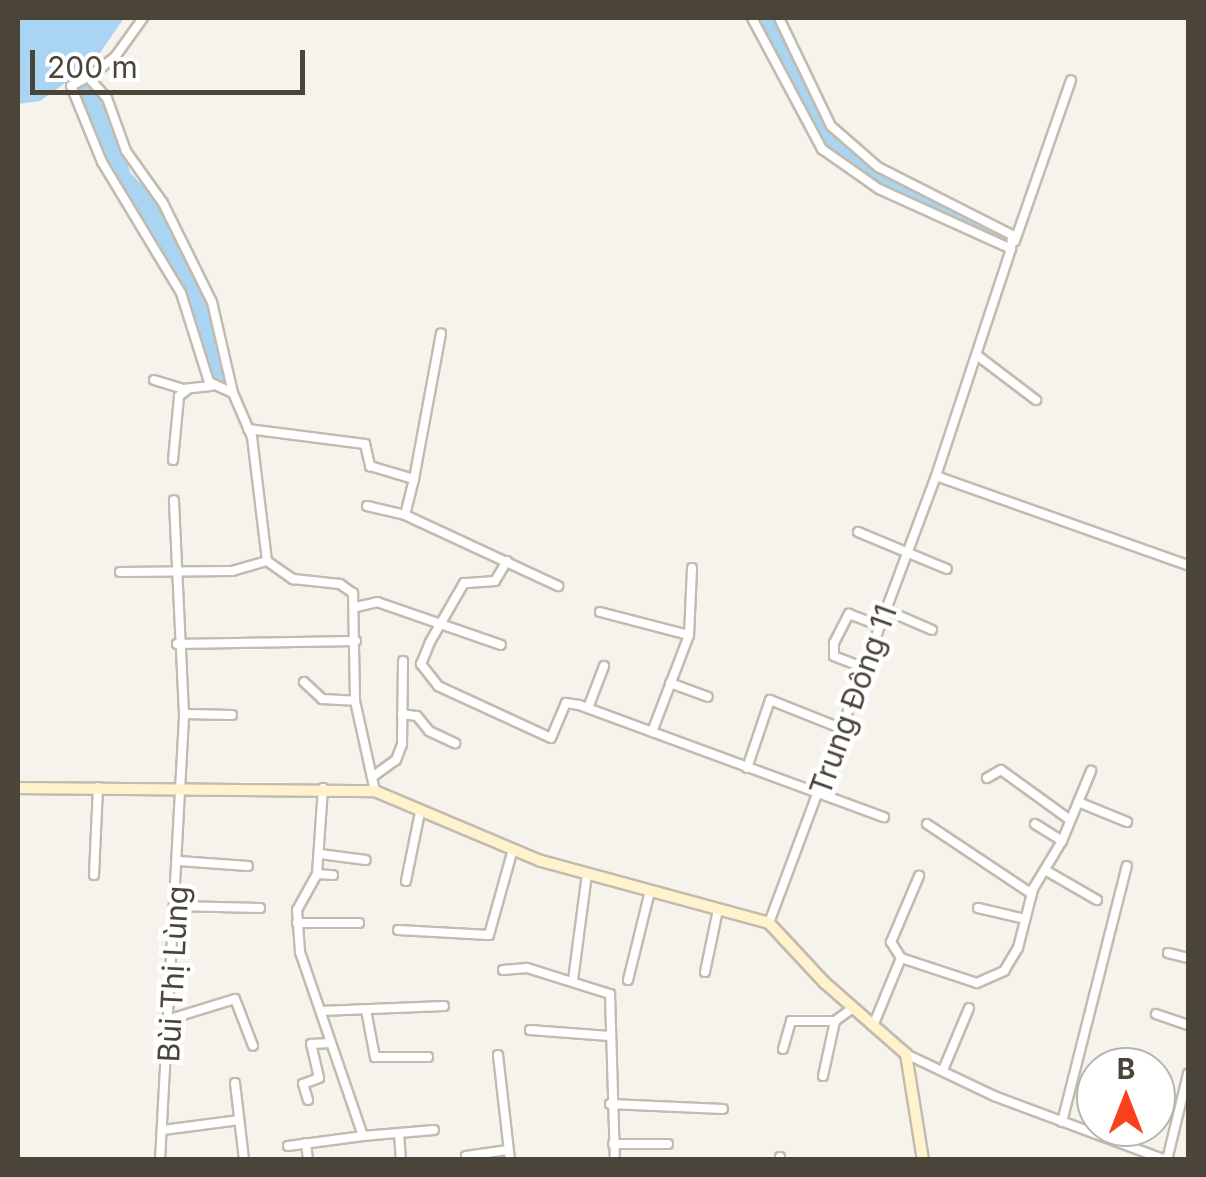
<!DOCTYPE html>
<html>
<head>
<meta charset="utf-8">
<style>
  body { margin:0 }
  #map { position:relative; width:1206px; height:1177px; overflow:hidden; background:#f6f3ec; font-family:Inter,sans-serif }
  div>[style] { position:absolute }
  .water>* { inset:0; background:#a9d4f2 }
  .roads { filter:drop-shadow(2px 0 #c2bbae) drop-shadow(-2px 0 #c2bbae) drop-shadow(0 2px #c2bbae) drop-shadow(0 -2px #c2bbae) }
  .minor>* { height:8px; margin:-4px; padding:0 4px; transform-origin:4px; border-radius:4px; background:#fff }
  .secondary>* { height:10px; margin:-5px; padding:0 5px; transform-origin:5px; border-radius:5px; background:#fff3cd }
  span { translate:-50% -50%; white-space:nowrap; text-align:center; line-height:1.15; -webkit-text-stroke:9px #fff; paint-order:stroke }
  .street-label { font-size:30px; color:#4b4439 }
  .frame { position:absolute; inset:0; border:20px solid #4b4439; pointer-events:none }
  .north { position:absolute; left:1076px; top:1047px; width:100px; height:100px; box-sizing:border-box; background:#fff; border:2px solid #b7b4b0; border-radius:50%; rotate:0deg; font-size:28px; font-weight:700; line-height:40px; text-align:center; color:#4b4439 }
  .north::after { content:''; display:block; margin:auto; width:35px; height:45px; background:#fc3f1d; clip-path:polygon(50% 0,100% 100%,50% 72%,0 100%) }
  .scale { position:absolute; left:30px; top:50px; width:275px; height:45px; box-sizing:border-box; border:5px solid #4b4439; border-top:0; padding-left:12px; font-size:30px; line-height:35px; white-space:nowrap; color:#4b4439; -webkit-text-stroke:8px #fff; paint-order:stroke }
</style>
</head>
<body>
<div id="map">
  <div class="water">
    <i style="clip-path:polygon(18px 18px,124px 18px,93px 63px,40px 101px,18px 104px)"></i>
    <i style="clip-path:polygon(755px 18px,775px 18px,830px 129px,849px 148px,1010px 237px,1008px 242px,869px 180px,822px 144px)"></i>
    <i style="clip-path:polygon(86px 78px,104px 94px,130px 172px,157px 202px,210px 301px,226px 387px,216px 384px,177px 276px,104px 161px,76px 92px)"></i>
  </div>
  <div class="roads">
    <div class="minor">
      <i style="left:143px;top:18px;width:48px;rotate:125.7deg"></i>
      <i style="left:115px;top:57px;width:34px;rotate:143deg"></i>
      <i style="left:88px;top:77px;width:28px;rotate:48deg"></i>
      <i style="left:107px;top:98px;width:56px;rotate:70.3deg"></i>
      <i style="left:126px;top:151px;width:64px;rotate:54.6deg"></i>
      <i style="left:163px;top:203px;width:110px;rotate:63.7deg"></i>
      <i style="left:212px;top:302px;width:93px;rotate:77deg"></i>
      <i style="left:752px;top:18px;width:149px;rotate:61.9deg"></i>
      <i style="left:822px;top:149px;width:70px;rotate:35.1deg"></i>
      <i style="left:879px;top:189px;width:145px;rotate:24.4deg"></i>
      <i style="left:1011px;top:249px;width:239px;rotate:108.3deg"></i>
      <i style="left:936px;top:476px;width:477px;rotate:110.5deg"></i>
      <i style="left:779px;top:18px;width:120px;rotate:64.3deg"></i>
      <i style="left:831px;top:126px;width:62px;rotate:41.1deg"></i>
      <i style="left:878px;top:167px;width:150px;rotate:26.9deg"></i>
      <i style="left:1012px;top:235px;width:14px;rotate:94deg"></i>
      <i style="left:88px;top:77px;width:19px;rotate:152deg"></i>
      <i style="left:71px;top:86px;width:82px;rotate:67.8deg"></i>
      <i style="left:102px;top:162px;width:153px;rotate:58.9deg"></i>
      <i style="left:181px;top:293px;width:93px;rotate:72.5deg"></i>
      <i style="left:209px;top:382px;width:26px;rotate:25deg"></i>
      <i style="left:233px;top:393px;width:48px;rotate:66.6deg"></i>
      <i style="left:252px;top:437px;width:125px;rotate:83.1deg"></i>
      <i style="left:267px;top:561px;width:36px;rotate:164deg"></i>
      <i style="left:232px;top:571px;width:112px;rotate:179.5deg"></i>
      <i style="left:1015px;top:241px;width:170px;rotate:-70.8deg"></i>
      <i style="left:978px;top:356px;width:73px;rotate:37.2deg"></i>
      <i style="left:154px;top:380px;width:30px;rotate:17deg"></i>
      <i style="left:183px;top:389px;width:28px;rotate:-6deg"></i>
      <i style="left:248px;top:429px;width:118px;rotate:7.3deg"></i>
      <i style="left:365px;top:444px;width:23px;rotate:77deg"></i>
      <i style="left:370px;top:466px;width:46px;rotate:16.5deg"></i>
      <i style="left:414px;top:479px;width:37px;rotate:104deg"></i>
      <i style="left:405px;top:515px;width:169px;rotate:24.9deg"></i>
      <i style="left:173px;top:460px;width:64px;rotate:-84.6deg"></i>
      <i style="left:179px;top:396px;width:11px;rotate:-38deg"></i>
      <i style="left:936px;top:476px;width:267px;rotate:19.5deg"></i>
      <i style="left:414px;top:479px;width:148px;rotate:-79.5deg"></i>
      <i style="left:367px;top:506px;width:39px;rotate:13deg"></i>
      <i style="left:858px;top:532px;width:96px;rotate:22.6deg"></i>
      <i style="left:267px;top:561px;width:32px;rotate:35deg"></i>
      <i style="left:293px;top:579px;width:47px;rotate:6.1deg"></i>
      <i style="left:340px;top:584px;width:16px;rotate:35deg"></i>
      <i style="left:353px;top:593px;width:108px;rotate:88.9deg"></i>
      <i style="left:355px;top:701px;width:92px;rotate:77.5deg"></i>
      <i style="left:507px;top:561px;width:23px;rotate:121deg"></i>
      <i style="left:495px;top:581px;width:31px;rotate:176deg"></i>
      <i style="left:464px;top:583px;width:68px;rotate:120deg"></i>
      <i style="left:430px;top:642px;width:24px;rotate:112deg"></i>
      <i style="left:421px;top:664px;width:28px;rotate:52deg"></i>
      <i style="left:438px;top:686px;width:124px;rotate:24.7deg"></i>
      <i style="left:551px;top:738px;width:38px;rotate:-67deg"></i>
      <i style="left:566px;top:703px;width:13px;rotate:9deg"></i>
      <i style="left:579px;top:705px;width:325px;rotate:20.2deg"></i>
      <i style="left:356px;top:607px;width:22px;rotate:-13deg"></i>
      <i style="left:377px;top:602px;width:131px;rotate:19.1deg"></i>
      <i style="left:886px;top:610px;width:50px;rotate:23.5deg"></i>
      <i style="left:600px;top:612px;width:92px;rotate:14.5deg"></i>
      <i style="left:177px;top:644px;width:179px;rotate:-1deg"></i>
      <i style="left:865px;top:668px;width:33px;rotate:-159deg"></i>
      <i style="left:834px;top:656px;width:13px;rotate:-90deg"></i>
      <i style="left:834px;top:643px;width:33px;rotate:-63deg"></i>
      <i style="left:849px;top:614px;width:33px;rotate:21deg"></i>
      <i style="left:304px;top:682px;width:25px;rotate:43deg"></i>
      <i style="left:322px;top:699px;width:33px;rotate:3deg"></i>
      <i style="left:670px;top:683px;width:40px;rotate:20.2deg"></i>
      <i style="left:588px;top:708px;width:45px;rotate:-69.1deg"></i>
      <i style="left:184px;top:714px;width:48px;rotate:1.2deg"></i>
      <i style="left:402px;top:714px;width:15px;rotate:8deg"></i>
      <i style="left:417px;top:716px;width:19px;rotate:51deg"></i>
      <i style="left:429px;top:731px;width:29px;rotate:25deg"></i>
      <i style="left:652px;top:732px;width:104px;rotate:-69.1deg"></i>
      <i style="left:689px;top:635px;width:67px;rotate:-87.4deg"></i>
      <i style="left:747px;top:768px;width:72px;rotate:-71.3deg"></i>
      <i style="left:770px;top:700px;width:79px;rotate:21.7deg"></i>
      <i style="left:375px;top:775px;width:26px;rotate:-36deg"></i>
      <i style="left:396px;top:760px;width:17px;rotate:-69deg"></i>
      <i style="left:402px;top:744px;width:83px;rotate:-89.3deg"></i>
      <i style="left:987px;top:778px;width:16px;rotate:-30deg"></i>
      <i style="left:1001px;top:770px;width:85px;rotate:35.9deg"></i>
      <i style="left:323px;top:788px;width:86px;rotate:94deg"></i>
      <i style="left:317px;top:874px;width:41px;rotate:119.1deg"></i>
      <i style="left:297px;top:910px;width:42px;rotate:85.9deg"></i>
      <i style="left:300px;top:952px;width:194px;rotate:71.1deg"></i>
      <i style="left:363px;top:1136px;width:36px;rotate:-5deg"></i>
      <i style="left:399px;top:1133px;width:26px;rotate:86deg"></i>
      <i style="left:1078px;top:802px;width:53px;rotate:22.2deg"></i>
      <i style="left:927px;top:824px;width:126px;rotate:33.7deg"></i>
      <i style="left:1035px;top:824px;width:32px;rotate:32deg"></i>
      <i style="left:320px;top:854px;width:46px;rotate:7.4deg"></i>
      <i style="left:179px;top:861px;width:69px;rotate:4.1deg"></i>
      <i style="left:1045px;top:870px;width:60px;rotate:30deg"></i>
      <i style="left:317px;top:874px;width:16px;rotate:4deg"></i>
      <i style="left:94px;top:875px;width:88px;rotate:-87.4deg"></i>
      <i style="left:406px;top:881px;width:70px;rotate:-78.5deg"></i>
      <i style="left:176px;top:906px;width:84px;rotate:1.4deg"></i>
      <i style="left:978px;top:908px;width:48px;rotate:13.2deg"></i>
      <i style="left:297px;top:923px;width:62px"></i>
      <i style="left:398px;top:930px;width:91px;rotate:3.1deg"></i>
      <i style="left:489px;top:935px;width:89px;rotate:-74.4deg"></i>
      <i style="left:1168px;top:953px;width:21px;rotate:14deg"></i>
      <i style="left:901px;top:958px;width:19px;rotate:-122deg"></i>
      <i style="left:891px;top:942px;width:72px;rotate:-67deg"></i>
      <i style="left:503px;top:970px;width:24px;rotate:-5deg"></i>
      <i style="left:527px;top:968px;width:87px;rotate:17.4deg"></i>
      <i style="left:610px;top:994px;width:166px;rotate:88.3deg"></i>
      <i style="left:705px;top:972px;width:63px;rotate:-78.2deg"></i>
      <i style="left:573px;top:980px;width:107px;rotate:-82.5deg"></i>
      <i style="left:628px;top:980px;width:92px;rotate:-76.1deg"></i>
      <i style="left:366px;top:1010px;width:48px;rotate:79.2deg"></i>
      <i style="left:375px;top:1057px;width:53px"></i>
      <i style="left:321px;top:1011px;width:123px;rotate:-2.3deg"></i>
      <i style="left:1156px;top:1014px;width:34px;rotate:19deg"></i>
      <i style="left:170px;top:1019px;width:68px;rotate:-17.1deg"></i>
      <i style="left:235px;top:999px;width:50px;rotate:69deg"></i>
      <i style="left:873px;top:1026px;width:74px;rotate:-67.6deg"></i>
      <i style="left:901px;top:958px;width:80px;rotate:18.2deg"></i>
      <i style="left:977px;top:983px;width:30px;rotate:-24deg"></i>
      <i style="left:1004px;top:971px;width:27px;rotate:-59deg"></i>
      <i style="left:1018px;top:948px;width:61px;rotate:-75.7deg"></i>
      <i style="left:1033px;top:889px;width:56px;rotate:-58.9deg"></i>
      <i style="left:1062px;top:841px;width:76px;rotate:-67.5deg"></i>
      <i style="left:530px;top:1030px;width:79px;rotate:4.3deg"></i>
      <i style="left:783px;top:1049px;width:29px;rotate:-74deg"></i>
      <i style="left:791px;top:1021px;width:44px"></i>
      <i style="left:835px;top:1021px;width:22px;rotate:-36deg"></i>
      <i style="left:906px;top:1054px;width:98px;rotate:25.5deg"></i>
      <i style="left:994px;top:1096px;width:184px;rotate:20.4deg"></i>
      <i style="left:498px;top:1055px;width:106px;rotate:83.5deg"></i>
      <i style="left:943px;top:1070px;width:67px;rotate:-67.2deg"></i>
      <i style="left:823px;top:1076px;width:56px;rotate:-77.7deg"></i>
      <i style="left:235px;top:1083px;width:78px;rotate:83.3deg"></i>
      <i style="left:308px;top:1100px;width:17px;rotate:-107deg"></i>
      <i style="left:303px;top:1084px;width:17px;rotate:-21deg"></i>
      <i style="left:319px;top:1078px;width:35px;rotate:-103deg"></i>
      <i style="left:311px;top:1044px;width:20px;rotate:-3deg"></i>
      <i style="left:610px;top:1104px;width:113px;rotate:2.5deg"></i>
      <i style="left:1062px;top:1122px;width:264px;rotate:-75.8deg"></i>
      <i style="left:163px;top:1130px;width:77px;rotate:-7.5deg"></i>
      <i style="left:399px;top:1133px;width:35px;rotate:-5deg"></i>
      <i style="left:306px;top:1143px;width:17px;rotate:83deg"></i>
      <i style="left:613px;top:1144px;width:55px"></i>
      <i style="left:288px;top:1146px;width:76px;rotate:-7.6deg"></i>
      <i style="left:466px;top:1156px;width:42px;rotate:-8.1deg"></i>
      <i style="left:160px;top:1160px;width:447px;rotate:-86.9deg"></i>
      <i style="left:184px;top:714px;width:214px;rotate:-92.7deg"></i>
      <i style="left:780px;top:1160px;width:3px;rotate:-90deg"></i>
      <i style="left:1167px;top:1160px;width:89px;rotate:-76.3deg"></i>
    </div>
    <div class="secondary">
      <i style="left:18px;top:788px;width:357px;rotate:0.5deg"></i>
      <i style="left:375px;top:791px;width:180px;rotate:22.9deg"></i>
      <i style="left:541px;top:861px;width:236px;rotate:15.2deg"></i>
      <i style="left:769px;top:923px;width:82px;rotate:47deg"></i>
      <i style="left:825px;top:983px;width:108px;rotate:41.2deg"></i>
      <i style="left:906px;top:1054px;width:107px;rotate:80.9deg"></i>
    </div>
  </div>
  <div class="street-label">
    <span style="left:853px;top:700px;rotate:-70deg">Trung Đông 11</span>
    <span style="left:173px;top:974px;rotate:-87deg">Bùi Thị Lùng</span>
  </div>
  <div class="frame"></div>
  <div class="north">B</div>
  <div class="scale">200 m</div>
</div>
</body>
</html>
